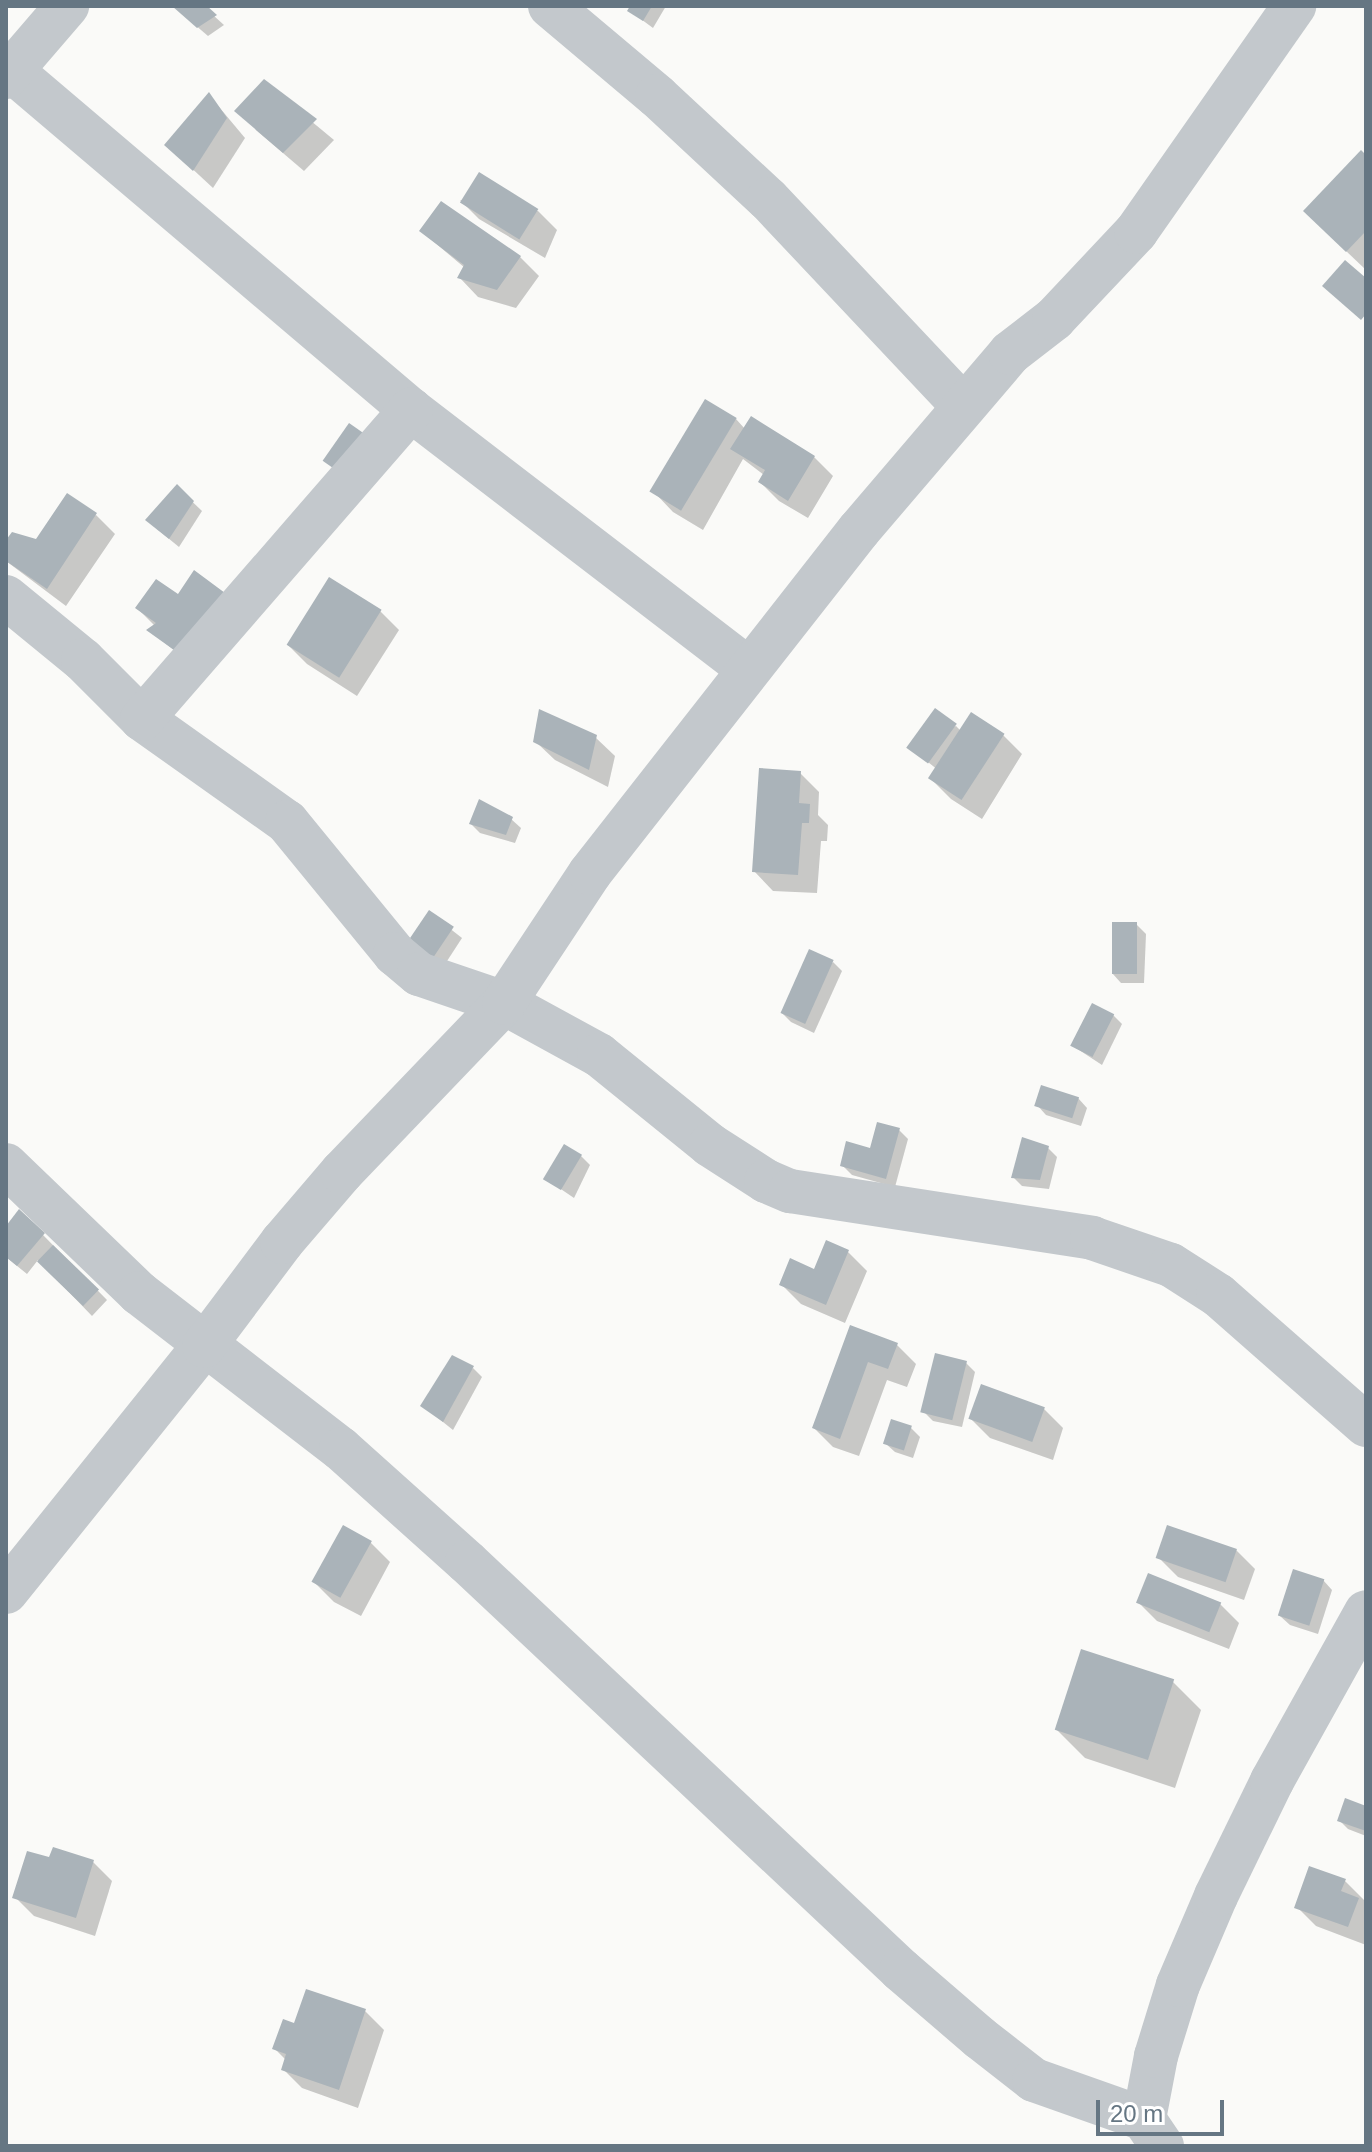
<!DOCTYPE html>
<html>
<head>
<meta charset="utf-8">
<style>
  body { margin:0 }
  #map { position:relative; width:1372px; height:2152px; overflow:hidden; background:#fafaf8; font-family:Helvetica,sans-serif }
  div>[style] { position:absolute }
  .shadow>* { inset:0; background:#0003 }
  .building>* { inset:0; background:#aab3b9; transform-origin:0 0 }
  .minor>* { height:44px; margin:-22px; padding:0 22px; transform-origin:22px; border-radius:22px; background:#c3c8cc }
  span { translate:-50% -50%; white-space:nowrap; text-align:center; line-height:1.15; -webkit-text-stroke:8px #fff; paint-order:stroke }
  .frame { position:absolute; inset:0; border:8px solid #657683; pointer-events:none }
  .scale { position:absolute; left:1096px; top:2100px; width:128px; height:36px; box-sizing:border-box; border:4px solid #657683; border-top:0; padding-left:10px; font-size:24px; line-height:28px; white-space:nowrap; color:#657683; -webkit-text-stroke:6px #fff; paint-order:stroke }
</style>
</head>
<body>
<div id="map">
  <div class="shadow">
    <i style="clip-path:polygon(173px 6px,203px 6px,224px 25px,208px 36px)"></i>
    <i style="clip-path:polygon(632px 6px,666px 6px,653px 28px,630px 11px)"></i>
    <i style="clip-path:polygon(264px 82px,334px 140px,304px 171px,256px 130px)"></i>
    <i style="clip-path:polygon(209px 95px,245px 138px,213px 188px,186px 163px)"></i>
    <i style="clip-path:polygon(1366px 158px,1366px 270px,1324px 230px)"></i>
    <i style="clip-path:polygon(460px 200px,538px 211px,557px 230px,545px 258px,479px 219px)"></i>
    <i style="clip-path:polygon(421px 231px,520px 257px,539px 276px,516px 308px,478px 297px,460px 278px,465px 268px)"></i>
    <i style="clip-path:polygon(736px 419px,745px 429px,814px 457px,833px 476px,808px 518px,779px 501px,760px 482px,764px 475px,743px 459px,703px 530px,673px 512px,654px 492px)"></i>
    <i style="clip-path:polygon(177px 487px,202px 511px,179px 547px,157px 529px)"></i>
    <i style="clip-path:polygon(96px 515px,115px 534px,66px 606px,6px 561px,6px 544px,37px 541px)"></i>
    <i style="clip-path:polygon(156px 581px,201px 672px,149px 630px,155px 626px,137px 608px)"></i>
    <i style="clip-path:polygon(380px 611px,399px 630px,357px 696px,307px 664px,288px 645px)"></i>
    <i style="clip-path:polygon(956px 726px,961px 731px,1003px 735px,1022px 754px,982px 819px,951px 799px,932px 780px,938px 770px,909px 747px)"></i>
    <i style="clip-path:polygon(595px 737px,615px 756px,608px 787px,555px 760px,535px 741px)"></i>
    <i style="clip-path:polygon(800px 773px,819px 792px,818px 815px,828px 825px,827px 841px,821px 841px,817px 893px,773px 891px,754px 871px)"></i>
    <i style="clip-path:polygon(511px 819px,521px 828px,515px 843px,480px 833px,471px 824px)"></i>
    <i style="clip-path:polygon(430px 913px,462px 938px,436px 978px)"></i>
    <i style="clip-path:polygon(1136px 924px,1146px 934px,1144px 983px,1121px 983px,1112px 973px)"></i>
    <i style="clip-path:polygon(833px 962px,842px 971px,814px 1033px,791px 1022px,782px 1013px)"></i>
    <i style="clip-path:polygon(1113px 1015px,1122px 1024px,1102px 1065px,1073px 1046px)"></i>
    <i style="clip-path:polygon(1078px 1098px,1087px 1108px,1081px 1126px,1046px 1115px,1037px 1105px)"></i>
    <i style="clip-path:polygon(899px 1130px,908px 1139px,895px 1187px,852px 1175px,843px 1166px)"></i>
    <i style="clip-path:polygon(1048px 1148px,1057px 1157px,1049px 1189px,1022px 1186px,1013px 1177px)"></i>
    <i style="clip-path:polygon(581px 1156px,590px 1165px,574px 1198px,549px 1181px)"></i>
    <i style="clip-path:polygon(6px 1230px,43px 1235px,107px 1300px,92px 1316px,38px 1260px,27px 1274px,6px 1257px)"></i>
    <i style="clip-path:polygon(848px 1252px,867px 1271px,845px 1323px,801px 1304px,782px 1285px,815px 1271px)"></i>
    <i style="clip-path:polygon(851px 1328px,897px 1345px,916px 1364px,907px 1387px,887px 1380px,859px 1456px,833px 1447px,814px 1428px)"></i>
    <i style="clip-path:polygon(966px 1363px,975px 1372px,962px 1427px,933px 1421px,924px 1412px)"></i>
    <i style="clip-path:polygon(473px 1368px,482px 1377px,453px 1430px,423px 1406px)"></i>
    <i style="clip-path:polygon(982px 1386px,1044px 1409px,1063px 1428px,1053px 1460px,990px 1438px,971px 1419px)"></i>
    <i style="clip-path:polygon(911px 1428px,920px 1437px,913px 1458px,895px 1452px,885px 1443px)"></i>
    <i style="clip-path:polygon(344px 1528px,371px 1543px,390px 1562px,361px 1616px,334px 1602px,315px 1583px)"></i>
    <i style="clip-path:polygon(1236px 1550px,1255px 1569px,1244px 1600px,1178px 1577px,1159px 1558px)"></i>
    <i style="clip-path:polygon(1323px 1580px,1332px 1590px,1318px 1634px,1290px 1625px,1280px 1616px)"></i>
    <i style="clip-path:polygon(1138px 1602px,1220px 1604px,1239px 1623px,1229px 1649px,1157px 1621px)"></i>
    <i style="clip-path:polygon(1173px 1682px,1201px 1710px,1175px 1788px,1085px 1758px,1056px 1729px)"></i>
    <i style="clip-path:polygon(1366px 1808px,1366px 1836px,1348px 1829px,1339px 1820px)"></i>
    <i style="clip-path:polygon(51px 1860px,93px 1862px,112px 1881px,95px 1936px,34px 1916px,15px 1897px)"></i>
    <i style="clip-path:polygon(1344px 1880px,1364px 1900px,1366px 1945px,1316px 1926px,1297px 1907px)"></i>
    <i style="clip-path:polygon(365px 2011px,384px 2030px,358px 2108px,302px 2088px,283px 2069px,286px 2060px,275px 2049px,296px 2025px)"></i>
  </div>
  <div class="building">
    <i style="clip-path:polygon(172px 6px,207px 6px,217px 15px,197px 28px)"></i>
    <i style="clip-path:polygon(630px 6px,652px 6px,643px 21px,627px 11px)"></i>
    <i style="clip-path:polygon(264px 79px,317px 119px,283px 153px,234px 111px)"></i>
    <i style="clip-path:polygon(209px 92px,227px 118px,193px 171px,164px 145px)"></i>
    <i style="clip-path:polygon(1361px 150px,1366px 155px,1366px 231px,1346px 252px,1303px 211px)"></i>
    <i style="left:479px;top:172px;width:70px;height:36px;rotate:32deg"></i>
    <i style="clip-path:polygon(441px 201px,521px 256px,497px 290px,457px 278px,464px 265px,419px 231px)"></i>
    <i style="clip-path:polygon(1345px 260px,1366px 278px,1366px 314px,1361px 320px,1322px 286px)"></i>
    <i style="left:705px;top:399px;width:37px;height:108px;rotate:31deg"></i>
    <i style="clip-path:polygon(751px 416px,815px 456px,788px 501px,758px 482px,765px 470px,730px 449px)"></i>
    <i style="left:349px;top:423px;width:28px;height:46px;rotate:35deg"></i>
    <i style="clip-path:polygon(177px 484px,194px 501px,169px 539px,145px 520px)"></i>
    <i style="clip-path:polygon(67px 493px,97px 513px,47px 589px,6px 561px,6px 540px,12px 532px,36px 539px)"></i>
    <i style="clip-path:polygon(194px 570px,225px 593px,181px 655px,146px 630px,156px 623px,135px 608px,156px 579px,178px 594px)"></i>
    <i style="left:329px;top:577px;width:62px;height:80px;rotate:32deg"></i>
    <i style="left:935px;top:708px;width:27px;height:49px;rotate:36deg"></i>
    <i style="clip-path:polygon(539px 709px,597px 735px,589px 770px,533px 742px)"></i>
    <i style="left:971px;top:712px;width:40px;height:79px;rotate:33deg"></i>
    <i style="clip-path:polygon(759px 768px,801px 771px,799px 803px,810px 804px,809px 823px,802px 823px,798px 875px,752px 872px)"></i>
    <i style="clip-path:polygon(479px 799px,513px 817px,506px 835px,469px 824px)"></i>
    <i style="left:429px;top:910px;width:30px;height:52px;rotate:34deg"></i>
    <i style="left:1112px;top:922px;width:25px;height:52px"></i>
    <i style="left:809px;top:949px;width:27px;height:70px;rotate:24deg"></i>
    <i style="left:1092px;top:1003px;width:25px;height:48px;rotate:27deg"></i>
    <i style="left:1041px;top:1085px;width:40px;height:22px;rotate:18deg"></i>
    <i style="clip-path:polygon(877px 1122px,900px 1128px,886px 1179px,840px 1166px,846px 1141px,870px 1148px)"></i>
    <i style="clip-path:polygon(1022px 1137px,1049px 1146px,1040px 1180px,1011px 1178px)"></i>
    <i style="left:564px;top:1144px;width:21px;height:41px;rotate:31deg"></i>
    <i style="clip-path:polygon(19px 1209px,45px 1233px,17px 1266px,6px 1257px,6px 1226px)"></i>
    <i style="clip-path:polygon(826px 1240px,849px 1250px,826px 1305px,779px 1285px,790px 1258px,814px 1269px)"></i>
    <i style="left:53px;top:1245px;width:64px;height:23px;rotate:44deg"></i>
    <i style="clip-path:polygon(850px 1325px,898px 1343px,888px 1369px,868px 1362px,840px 1439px,812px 1428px)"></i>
    <i style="left:935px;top:1353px;width:33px;height:61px;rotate:14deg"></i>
    <i style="clip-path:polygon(452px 1355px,474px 1366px,443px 1422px,420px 1406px)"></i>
    <i style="left:981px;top:1384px;width:68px;height:37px;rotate:20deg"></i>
    <i style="left:891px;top:1419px;width:22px;height:26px;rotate:18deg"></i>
    <i style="left:343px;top:1525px;width:33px;height:65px;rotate:29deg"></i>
    <i style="left:1167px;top:1525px;width:74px;height:35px;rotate:19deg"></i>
    <i style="left:1293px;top:1569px;width:33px;height:49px;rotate:18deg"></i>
    <i style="left:1148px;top:1573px;width:79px;height:32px;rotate:22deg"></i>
    <i style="left:1081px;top:1649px;width:98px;height:85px;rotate:18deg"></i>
    <i style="clip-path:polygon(1345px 1798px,1366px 1806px,1366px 1831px,1337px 1821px)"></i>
    <i style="clip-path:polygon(53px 1847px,94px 1860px,76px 1918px,12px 1898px,27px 1851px,49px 1857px)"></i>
    <i style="clip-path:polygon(1309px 1866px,1346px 1879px,1341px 1891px,1359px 1898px,1348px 1927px,1294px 1908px)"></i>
    <i style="clip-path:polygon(306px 1989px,366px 2009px,339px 2090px,281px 2070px,286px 2054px,272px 2049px,283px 2019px,294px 2023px)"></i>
  </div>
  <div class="minor">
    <i style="left:550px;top:6px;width:140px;rotate:40.1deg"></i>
    <i style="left:657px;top:96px;width:151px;rotate:42.9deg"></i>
    <i style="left:768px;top:199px;width:284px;rotate:46.7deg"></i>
    <i style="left:6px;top:66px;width:531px;rotate:40.34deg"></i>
    <i style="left:411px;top:410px;width:424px;rotate:37.5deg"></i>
    <i style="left:6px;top:77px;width:94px;rotate:-49.3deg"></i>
    <i style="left:6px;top:597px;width:99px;rotate:39.3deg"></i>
    <i style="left:83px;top:660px;width:83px;rotate:45deg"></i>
    <i style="left:142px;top:719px;width:178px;rotate:35.4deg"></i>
    <i style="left:287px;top:822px;width:171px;rotate:50.7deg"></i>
    <i style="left:395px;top:954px;width:31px;rotate:40deg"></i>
    <i style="left:419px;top:974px;width:90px;rotate:18.8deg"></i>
    <i style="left:504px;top:1003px;width:108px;rotate:28.7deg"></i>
    <i style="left:599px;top:1055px;width:143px;rotate:39deg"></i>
    <i style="left:710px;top:1145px;width:67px;rotate:32.7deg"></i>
    <i style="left:766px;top:1181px;width:26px;rotate:23deg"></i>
    <i style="left:790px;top:1191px;width:306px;rotate:8.8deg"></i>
    <i style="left:1092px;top:1238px;width:83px;rotate:18.9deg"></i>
    <i style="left:1171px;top:1265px;width:56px;rotate:32.6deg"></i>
    <i style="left:1218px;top:1295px;width:197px;rotate:41.3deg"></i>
    <i style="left:142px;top:719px;width:410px;rotate:-49deg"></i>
    <i style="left:6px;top:1165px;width:185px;rotate:43.9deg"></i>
    <i style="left:139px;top:1293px;width:255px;rotate:37.7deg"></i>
    <i style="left:341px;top:1449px;width:169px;rotate:41.9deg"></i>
    <i style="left:467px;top:1562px;width:596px;rotate:43.23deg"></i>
    <i style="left:901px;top:1970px;width:104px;rotate:40.7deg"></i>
    <i style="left:980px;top:2038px;width:68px;rotate:37.9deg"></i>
    <i style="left:1034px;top:2080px;width:117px;rotate:19.5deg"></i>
    <i style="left:6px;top:1592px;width:316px;rotate:-51.2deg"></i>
    <i style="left:204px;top:1346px;width:130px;rotate:-53.1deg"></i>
    <i style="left:282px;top:1242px;width:92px;rotate:-49.4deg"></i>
    <i style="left:342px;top:1172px;width:234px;rotate:-46.2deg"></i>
    <i style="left:504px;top:1003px;width:156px;rotate:-56.5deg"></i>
    <i style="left:590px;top:873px;width:436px;rotate:-51.9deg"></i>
    <i style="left:859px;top:530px;width:233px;rotate:-49.5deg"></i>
    <i style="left:1010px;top:353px;width:56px;rotate:-37.7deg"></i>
    <i style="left:1054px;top:319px;width:120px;rotate:-46.7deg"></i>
    <i style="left:1136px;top:232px;width:276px;rotate:-55deg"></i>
    <i style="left:1162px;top:2146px;width:32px;rotate:-124deg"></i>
    <i style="left:1144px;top:2119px;width:64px;rotate:-79.2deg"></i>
    <i style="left:1156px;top:2056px;width:74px;rotate:-72.8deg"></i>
    <i style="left:1178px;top:1985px;width:97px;rotate:-66.9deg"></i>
    <i style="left:1216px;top:1896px;width:128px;rotate:-64deg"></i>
    <i style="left:1272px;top:1781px;width:193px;rotate:-60.9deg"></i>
  </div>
  <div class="frame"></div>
  <div class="scale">20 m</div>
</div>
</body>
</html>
